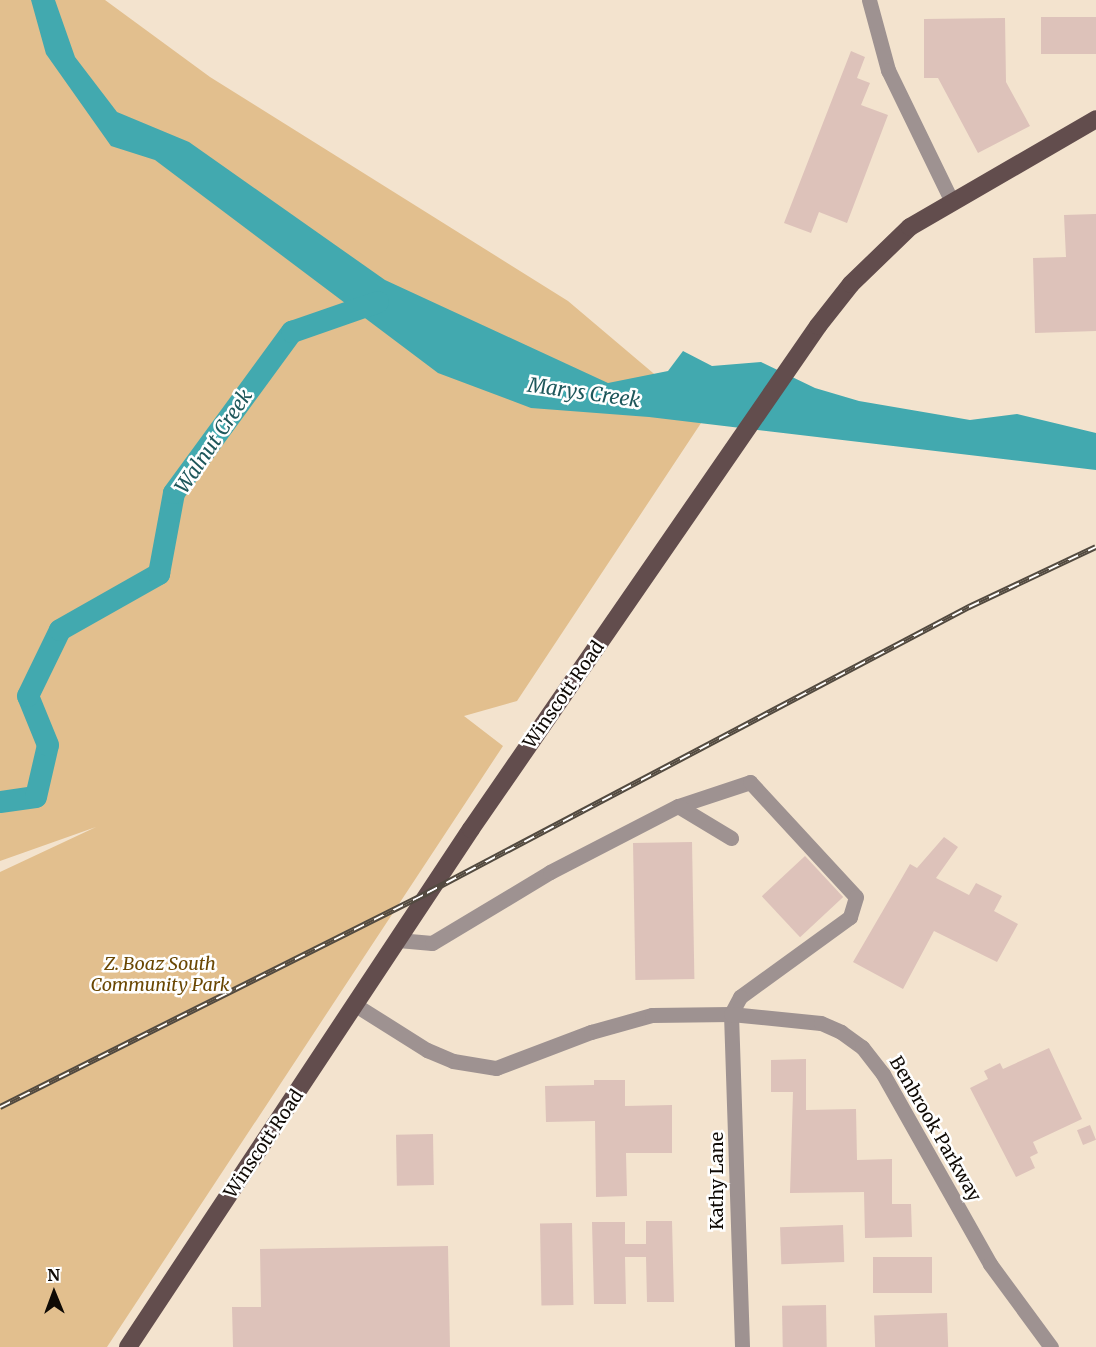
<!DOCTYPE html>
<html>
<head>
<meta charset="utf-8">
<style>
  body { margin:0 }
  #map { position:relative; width:1096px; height:1347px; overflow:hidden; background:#f3e3ce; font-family:Merriweather,serif }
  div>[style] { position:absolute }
  .green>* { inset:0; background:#e2bf8e }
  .water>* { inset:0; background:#42a9af }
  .river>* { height:22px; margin:-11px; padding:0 11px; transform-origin:11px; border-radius:11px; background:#42a9af }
  .building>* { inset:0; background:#ddc2ba; transform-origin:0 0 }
  .minor>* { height:15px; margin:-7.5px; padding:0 7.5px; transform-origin:7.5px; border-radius:7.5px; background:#9e9291 }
  .major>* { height:18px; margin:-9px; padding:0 9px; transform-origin:9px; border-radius:9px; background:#624d4d }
  .rail>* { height:6px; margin-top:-3px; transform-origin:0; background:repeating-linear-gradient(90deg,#fff 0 11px,#524a40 0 22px); box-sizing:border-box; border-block:2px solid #524a40 }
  span { translate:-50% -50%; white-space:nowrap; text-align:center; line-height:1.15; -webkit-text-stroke:5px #fff; paint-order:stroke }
  .street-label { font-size:18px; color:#0f0a05 }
  .park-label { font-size:18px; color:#6a4703; font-style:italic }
  .water-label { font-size:20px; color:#1e575b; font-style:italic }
  .north { position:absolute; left:24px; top:1263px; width:60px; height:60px; -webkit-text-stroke:4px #fff; paint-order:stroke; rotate:359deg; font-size:16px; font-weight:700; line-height:24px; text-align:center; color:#0f0a05 }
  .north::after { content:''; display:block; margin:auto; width:21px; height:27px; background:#0f0a05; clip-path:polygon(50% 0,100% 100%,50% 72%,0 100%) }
</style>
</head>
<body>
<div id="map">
  <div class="green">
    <i style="clip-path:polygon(0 0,105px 0,210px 77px,568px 301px,705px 417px,517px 701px,464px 716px,503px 746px,107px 1347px,0 1347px,0 872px,96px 827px,0 861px)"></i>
  </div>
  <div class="water">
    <i style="clip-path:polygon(31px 0,55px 0,75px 57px,117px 112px,189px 142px,385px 280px,608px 383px,668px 371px,683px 351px,712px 366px,761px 362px,815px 388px,859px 401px,970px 420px,1017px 414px,1096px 433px,1096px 470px,649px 417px,531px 408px,438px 373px,155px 160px,111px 146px,46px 54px)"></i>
  </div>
  <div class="river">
    <i style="left:0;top:802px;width:36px;rotate:-8deg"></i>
    <i style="left:36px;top:797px;width:53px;rotate:-77deg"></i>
    <i style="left:48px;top:745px;width:53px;rotate:-112.2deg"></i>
    <i style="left:28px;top:696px;width:73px;rotate:-64.1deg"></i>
    <i style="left:60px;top:630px;width:114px;rotate:-29.5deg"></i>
    <i style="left:159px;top:574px;width:82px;rotate:-79.5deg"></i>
    <i style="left:174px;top:493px;width:200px;rotate:-53.8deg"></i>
    <i style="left:292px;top:332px;width:91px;rotate:-19.2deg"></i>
  </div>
  <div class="building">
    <i style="left:1096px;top:17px;width:37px;height:55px;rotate:90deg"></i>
    <i style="clip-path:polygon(1005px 18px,1006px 82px,1030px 126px,978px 153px,938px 78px,924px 78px,924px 19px)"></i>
    <i style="clip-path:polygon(851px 51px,865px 57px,857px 78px,870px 83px,861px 105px,888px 115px,847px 223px,819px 212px,811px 233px,784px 223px)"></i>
    <i style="clip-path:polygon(1096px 214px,1096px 331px,1035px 333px,1033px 258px,1066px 257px,1064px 215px)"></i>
    <i style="clip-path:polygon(944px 837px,958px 847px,936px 878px,969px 895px,976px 883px,1002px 896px,994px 911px,1018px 924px,997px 962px,934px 931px,903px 989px,853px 962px,910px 864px,917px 868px)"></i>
    <i style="left:692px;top:842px;width:137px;height:59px;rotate:89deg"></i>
    <i style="left:805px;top:856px;width:56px;height:59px;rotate:47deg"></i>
    <i style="clip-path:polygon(1049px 1048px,1082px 1119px,1033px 1142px,1038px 1153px,1030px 1157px,1035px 1168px,1016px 1177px,970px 1088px,988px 1079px,984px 1071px,1000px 1063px,1003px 1069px)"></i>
    <i style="clip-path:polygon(806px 1059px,806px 1110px,856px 1109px,857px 1160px,892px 1159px,892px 1204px,911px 1204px,912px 1237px,865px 1238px,864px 1192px,790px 1193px,793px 1092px,771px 1092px,771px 1060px)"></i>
    <i style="clip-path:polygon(594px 1080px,625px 1080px,625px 1106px,672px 1105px,672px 1153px,626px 1153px,627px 1196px,596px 1197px,595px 1121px,546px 1122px,545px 1086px,594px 1085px)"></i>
    <i style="left:1090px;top:1125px;width:16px;height:14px;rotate:68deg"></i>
    <i style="left:433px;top:1134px;width:51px;height:37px;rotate:89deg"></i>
    <i style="clip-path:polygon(646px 1221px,672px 1221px,674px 1302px,647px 1302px,646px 1257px,625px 1257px,626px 1304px,594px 1304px,592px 1222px,625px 1222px,625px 1244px,646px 1244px)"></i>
    <i style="left:572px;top:1223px;width:82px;height:32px;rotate:89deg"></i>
    <i style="left:843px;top:1225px;width:37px;height:63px;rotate:88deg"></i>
    <i style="clip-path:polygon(448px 1246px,450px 1347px,233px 1347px,232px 1307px,261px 1307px,260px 1249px)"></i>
    <i style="left:932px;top:1257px;width:36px;height:59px;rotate:90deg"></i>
    <i style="left:826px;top:1305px;width:42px;height:44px;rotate:89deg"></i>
    <i style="left:947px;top:1313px;width:34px;height:73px;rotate:88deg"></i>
  </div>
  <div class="minor">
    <i style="left:869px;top:0;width:73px;rotate:74.8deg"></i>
    <i style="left:888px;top:70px;width:144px;rotate:64.1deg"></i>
    <i style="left:678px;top:806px;width:76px;rotate:-18.4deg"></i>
    <i style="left:750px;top:782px;width:156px;rotate:47.3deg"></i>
    <i style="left:856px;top:897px;width:21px;rotate:107deg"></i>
    <i style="left:850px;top:917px;width:136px;rotate:144deg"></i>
    <i style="left:740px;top:997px;width:19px;rotate:118deg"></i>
    <i style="left:731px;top:1014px;width:333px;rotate:88.1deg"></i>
    <i style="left:398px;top:940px;width:34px;rotate:5deg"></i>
    <i style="left:432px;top:943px;width:138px;rotate:-31deg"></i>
    <i style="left:550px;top:872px;width:144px;rotate:-27.3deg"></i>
    <i style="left:678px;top:806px;width:62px;rotate:31.1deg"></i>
    <i style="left:357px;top:1006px;width:83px;rotate:32.2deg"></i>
    <i style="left:427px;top:1050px;width:28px;rotate:23deg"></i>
    <i style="left:453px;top:1061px;width:44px;rotate:9.2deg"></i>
    <i style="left:496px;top:1068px;width:102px;rotate:-20.8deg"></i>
    <i style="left:591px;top:1032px;width:63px;rotate:-15.6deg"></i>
    <i style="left:652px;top:1015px;width:79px;rotate:-0.7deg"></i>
    <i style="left:731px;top:1014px;width:90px;rotate:5.7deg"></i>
    <i style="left:821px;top:1023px;width:22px;rotate:24deg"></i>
    <i style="left:841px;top:1032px;width:26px;rotate:36deg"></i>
    <i style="left:862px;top:1047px;width:34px;rotate:52deg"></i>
    <i style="left:883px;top:1074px;width:218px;rotate:60.6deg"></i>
    <i style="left:990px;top:1264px;width:103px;rotate:53.7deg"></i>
  </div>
  <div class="major">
    <i style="left:128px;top:1347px;width:621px;rotate:-56.49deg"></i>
    <i style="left:471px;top:829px;width:611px;rotate:-55.4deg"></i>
    <i style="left:818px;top:326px;width:53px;rotate:-51.8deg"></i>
    <i style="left:851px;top:284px;width:82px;rotate:-44deg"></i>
    <i style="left:910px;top:227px;width:215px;rotate:-30.1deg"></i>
  </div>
  <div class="rail">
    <i style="left:0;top:1107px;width:478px;rotate:-26.6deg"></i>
    <i style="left:427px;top:893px;width:613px;rotate:-27.82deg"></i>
    <i style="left:969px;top:607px;width:140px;rotate:-25.3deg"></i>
  </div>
  <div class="street-label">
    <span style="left:564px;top:695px;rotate:-55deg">Winscott Road</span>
    <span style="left:935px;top:1129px;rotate:60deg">Benbrook Parkway</span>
    <span style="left:264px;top:1144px;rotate:-56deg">Winscott Road</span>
    <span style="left:717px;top:1181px;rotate:-90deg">Kathy Lane</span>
  </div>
  <div class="park-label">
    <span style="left:160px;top:975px">Z. Boaz South<br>Community Park</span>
  </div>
  <div class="water-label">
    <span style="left:584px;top:392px;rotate:8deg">Marys Creek</span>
    <span style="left:213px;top:441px;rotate:-56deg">Walnut Creek</span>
  </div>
  <div class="north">N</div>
</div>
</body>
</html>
